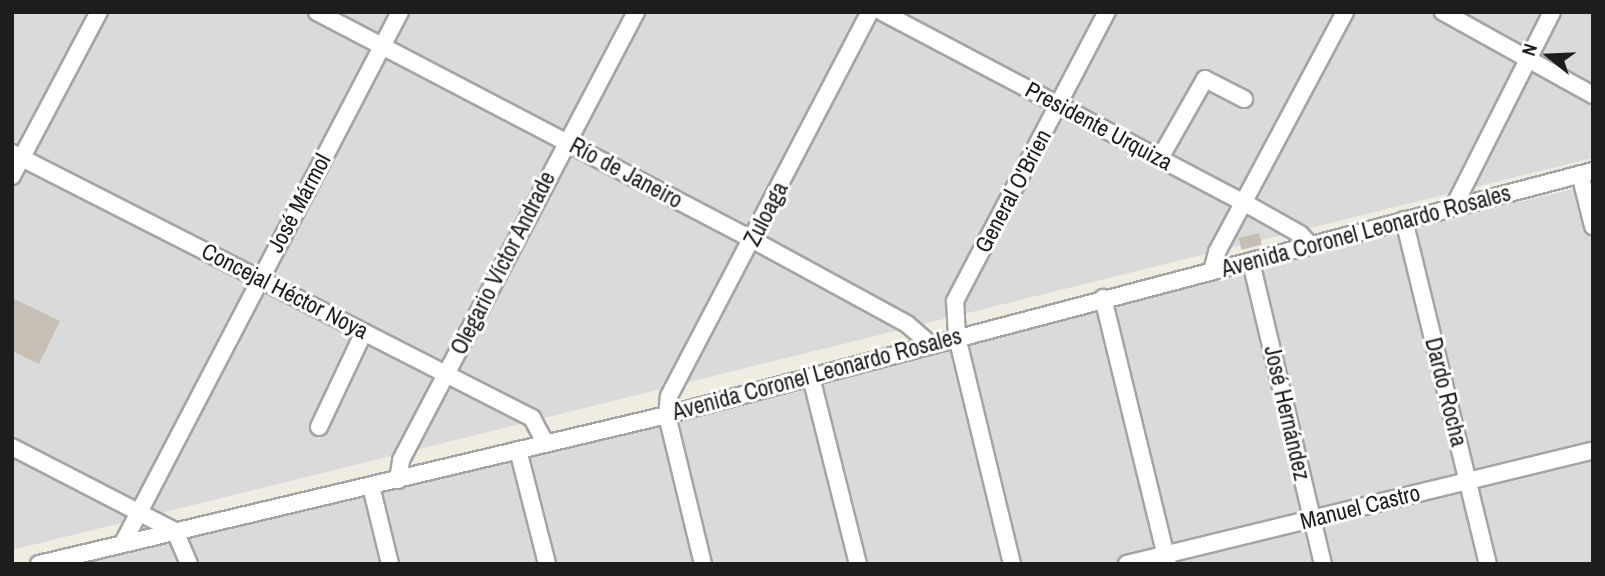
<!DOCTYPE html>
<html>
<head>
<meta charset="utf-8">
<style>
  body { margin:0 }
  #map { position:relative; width:1605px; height:576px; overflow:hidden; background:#efece2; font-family:"Archivo Narrow",sans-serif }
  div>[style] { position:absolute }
  .residential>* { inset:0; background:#dbdada }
  .building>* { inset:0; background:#c7bfb5; transform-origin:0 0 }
  .roads { filter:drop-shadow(2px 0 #a4a4a4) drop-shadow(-2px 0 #a4a4a4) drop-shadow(0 2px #a4a4a4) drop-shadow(0 -2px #a4a4a4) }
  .minor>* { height:16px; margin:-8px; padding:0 8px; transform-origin:8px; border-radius:8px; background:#fff }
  span { translate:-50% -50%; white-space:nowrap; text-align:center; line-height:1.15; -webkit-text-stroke:6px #fff; paint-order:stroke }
  .street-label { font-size:23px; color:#1d1d1d }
  .frame { position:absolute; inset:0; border:14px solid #1d1d1d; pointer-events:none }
  .north { position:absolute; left:1514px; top:21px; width:70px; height:70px; -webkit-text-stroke:5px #fff; paint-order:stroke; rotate:288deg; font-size:19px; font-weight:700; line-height:28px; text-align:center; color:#1d1d1d }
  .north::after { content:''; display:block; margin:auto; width:24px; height:32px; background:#1d1d1d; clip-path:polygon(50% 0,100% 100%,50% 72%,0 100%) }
</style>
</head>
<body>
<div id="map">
  <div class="residential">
    <i style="clip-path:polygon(12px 12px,1593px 12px,1593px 158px,12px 550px)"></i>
    <i style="clip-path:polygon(1593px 184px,1593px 564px,48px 564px)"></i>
  </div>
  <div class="building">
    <i style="left:1259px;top:233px;width:12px;height:21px;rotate:76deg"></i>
    <i style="clip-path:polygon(12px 298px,60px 321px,39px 364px,12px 351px)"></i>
  </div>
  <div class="roads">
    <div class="minor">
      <i style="left:317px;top:12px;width:492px;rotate:27.6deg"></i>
      <i style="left:753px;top:240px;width:175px;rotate:28.6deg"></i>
      <i style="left:907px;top:324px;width:30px;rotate:41deg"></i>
      <i style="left:882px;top:12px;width:410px;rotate:27.8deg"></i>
      <i style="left:1245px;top:203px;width:63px;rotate:29.4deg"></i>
      <i style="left:1300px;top:234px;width:16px;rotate:47deg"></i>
      <i style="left:1443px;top:12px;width:171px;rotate:29deg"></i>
      <i style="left:12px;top:153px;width:584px;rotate:27deg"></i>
      <i style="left:532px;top:418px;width:27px;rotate:62deg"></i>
      <i style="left:1160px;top:158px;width:91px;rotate:-60.3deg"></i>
      <i style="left:1205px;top:79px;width:44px;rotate:27.1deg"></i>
      <i style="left:1580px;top:174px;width:54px;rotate:76deg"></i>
      <i style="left:12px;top:176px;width:186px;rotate:-62.1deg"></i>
      <i style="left:1453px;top:208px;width:220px;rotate:-63.2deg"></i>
      <i style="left:1404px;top:220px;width:354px;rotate:76.3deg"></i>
      <i style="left:1251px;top:262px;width:310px;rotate:76.6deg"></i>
      <i style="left:1212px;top:271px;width:20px;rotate:-75deg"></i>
      <i style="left:1217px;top:252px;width:272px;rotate:-61.9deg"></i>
      <i style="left:1103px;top:298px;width:274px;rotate:76.3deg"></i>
      <i style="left:811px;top:377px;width:193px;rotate:75.9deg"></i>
      <i style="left:319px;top:427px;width:105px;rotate:-64.7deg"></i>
      <i style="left:12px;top:447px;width:183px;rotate:27.3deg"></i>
      <i style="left:518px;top:450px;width:118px;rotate:75.7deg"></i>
      <i style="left:398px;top:480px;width:20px;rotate:-81deg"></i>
      <i style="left:401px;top:460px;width:506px;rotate:-62.32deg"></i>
      <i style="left:371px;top:486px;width:80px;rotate:76.3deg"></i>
      <i style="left:175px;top:531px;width:36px;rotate:67deg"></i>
      <i style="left:123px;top:543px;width:599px;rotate:-62.45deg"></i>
      <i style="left:39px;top:564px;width:645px;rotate:-13.35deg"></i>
      <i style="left:667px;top:415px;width:958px;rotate:-14.76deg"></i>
      <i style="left:703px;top:564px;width:153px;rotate:-103.6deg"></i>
      <i style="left:667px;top:415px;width:19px;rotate:-84deg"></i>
      <i style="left:669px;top:396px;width:433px;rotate:-62.4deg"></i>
      <i style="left:1012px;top:564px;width:234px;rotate:-103.6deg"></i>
      <i style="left:957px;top:337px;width:36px;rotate:-93deg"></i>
      <i style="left:955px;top:301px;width:327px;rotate:-62.3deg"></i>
      <i style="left:1127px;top:564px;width:480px;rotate:-13.7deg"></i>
    </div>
  </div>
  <div class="street-label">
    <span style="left:1099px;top:126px;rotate:28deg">Presidente Urquiza</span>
    <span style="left:626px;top:173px;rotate:28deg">Río de Janeiro</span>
    <span style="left:1013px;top:191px;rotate:-62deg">General O'Brien</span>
    <span style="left:299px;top:203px;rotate:-62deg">José Mármol</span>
    <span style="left:766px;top:214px;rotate:-63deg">Zuloaga</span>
    <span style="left:1366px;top:231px;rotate:-15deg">Avenida Coronel Leonardo Rosales</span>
    <span style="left:503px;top:263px;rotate:-63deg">Olegario Víctor Andrade</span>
    <span style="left:285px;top:291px;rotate:27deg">Concejal Héctor Noya</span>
    <span style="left:817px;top:374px;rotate:-15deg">Avenida Coronel Leonardo Rosales</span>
    <span style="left:1446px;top:392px;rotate:76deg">Dardo Rocha</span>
    <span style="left:1287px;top:413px;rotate:77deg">José Hernández</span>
    <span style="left:1360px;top:507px;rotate:-14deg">Manuel Castro</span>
  </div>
  <div class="frame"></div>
  <div class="north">N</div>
</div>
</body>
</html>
